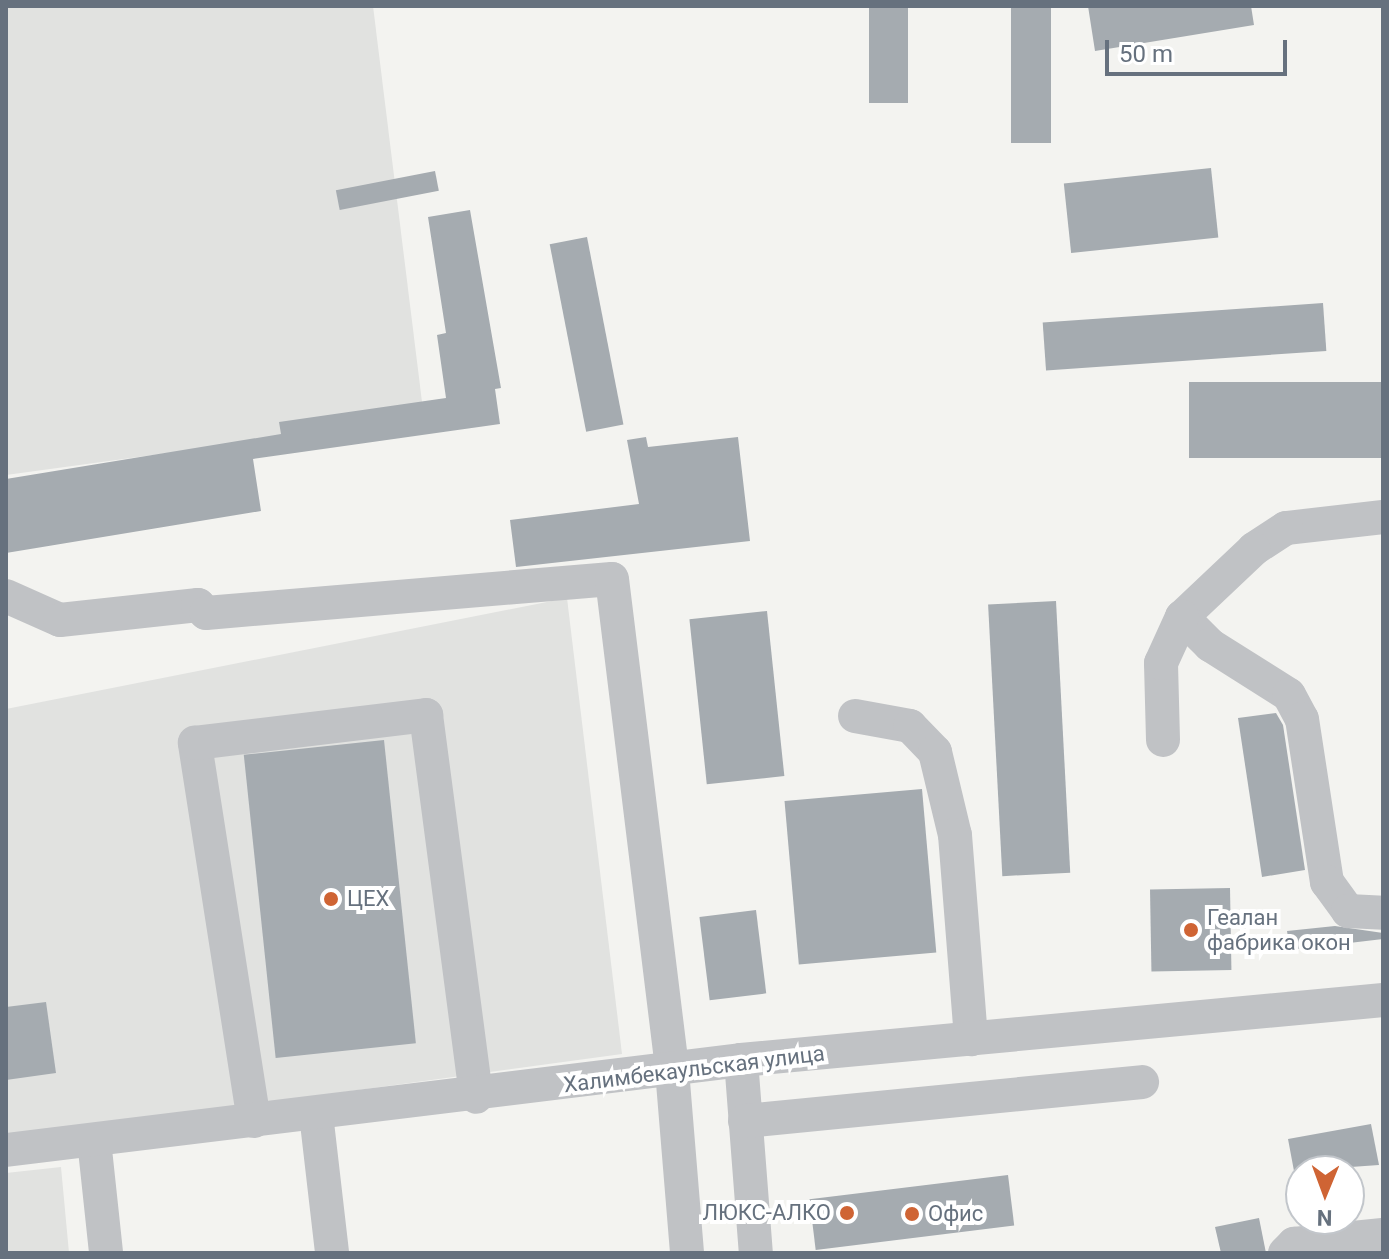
<!DOCTYPE html>
<html>
<head>
<meta charset="utf-8">
<style>
  body { margin:0 }
  #map { position:relative; width:1389px; height:1259px; overflow:hidden; background:#f3f3f0; font-family:Roboto,sans-serif }
  div>[style] { position:absolute }
  .built>* { inset:0; background:#e1e2e0 }
  .building>* { inset:0; background:#a5abb0; transform-origin:0 0 }
  .minor>* { height:34px; margin:-17px; padding:0 17px; transform-origin:17px; border-radius:17px; background:#c0c2c5 }
  .dots>* { width:22px; height:22px; translate:-50% -50%; box-sizing:border-box; border:4px solid #fff; border-radius:50% }
  span { translate:-50% -50%; white-space:nowrap; text-align:center; line-height:1.15; -webkit-text-stroke:8px #fff; paint-order:stroke }
  .poi-label { font-size:22px; color:#66717e }
  .left { translate:0 -50%; text-align:left }
  .right { translate:-100% -50%; text-align:right }
  .street-label { font-size:22px; color:#66717e }
  .frame { position:absolute; inset:0; border:8px solid #66717e; pointer-events:none }
  .north { position:absolute; left:1285px; top:1155px; width:80px; height:80px; box-sizing:border-box; background:#fff; border:2px solid #c2c6cb; border-radius:50%; rotate:181deg; font-size:22px; font-weight:700; line-height:32px; text-align:center; color:#66717e }
  .north::after { content:''; display:block; margin:auto; width:28px; height:36px; background:#cf6434; clip-path:polygon(50% 0,100% 100%,50% 72%,0 100%) }
  .scale { position:absolute; left:1105px; top:40px; width:182px; height:36px; box-sizing:border-box; border:4px solid #66717e; border-top:0; padding-left:10px; font-size:24px; line-height:28px; white-space:nowrap; color:#66717e; -webkit-text-stroke:6px #fff; paint-order:stroke }
</style>
</head>
<body>
<div id="map">
  <div class="built">
    <i style="clip-path:polygon(6px 6px,373px 6px,424px 418px,6px 475px)"></i>
    <i style="clip-path:polygon(567px 598px,622px 1054px,6px 1138px,6px 709px)"></i>
    <i style="clip-path:polygon(61px 1167px,69px 1253px,6px 1253px,6px 1173px)"></i>
  </div>
  <div class="building">
    <i style="left:869px;top:6px;width:39px;height:97px"></i>
    <i style="left:1011px;top:6px;width:40px;height:137px"></i>
    <i style="clip-path:polygon(1088px 6px,1251px 6px,1254px 25px,1095px 51px)"></i>
    <i style="left:1211px;top:168px;width:70px;height:148px;rotate:84deg"></i>
    <i style="left:435px;top:171px;width:20px;height:101px;rotate:79deg"></i>
    <i style="clip-path:polygon(470px 210px,501px 388px,495px 389px,500px 424px,253px 459px,261px 511px,6px 553px,6px 479px,281px 434px,279px 422px,446px 398px,437px 335px,446px 333px,428px 217px)"></i>
    <i style="left:587px;top:237px;width:191px;height:38px;rotate:79deg"></i>
    <i style="left:1323px;top:303px;width:48px;height:281px;rotate:86deg"></i>
    <i style="left:1383px;top:382px;width:76px;height:194px;rotate:90deg"></i>
    <i style="clip-path:polygon(646px 437px,648px 447px,738px 437px,750px 541px,516px 567px,510px 520px,639px 504px,627px 440px)"></i>
    <i style="left:1056px;top:601px;width:272px;height:68px;rotate:87deg"></i>
    <i style="left:767px;top:611px;width:166px;height:78px;rotate:84deg"></i>
    <i style="clip-path:polygon(1276px 713px,1283px 725px,1305px 870px,1262px 877px,1238px 718px)"></i>
    <i style="left:384px;top:740px;width:305px;height:141px;rotate:84deg"></i>
    <i style="left:922px;top:789px;width:164px;height:138px;rotate:85deg"></i>
    <i style="left:1230px;top:888px;width:82px;height:80px;rotate:89deg"></i>
    <i style="left:756px;top:910px;width:84px;height:57px;rotate:83deg"></i>
    <i style="clip-path:polygon(1335px 926px,1383px 933px,1383px 939px,1290px 950px,1287px 931px)"></i>
    <i style="clip-path:polygon(46px 1002px,56px 1073px,6px 1080px,6px 1007px)"></i>
    <i style="clip-path:polygon(1371px 1124px,1379px 1165px,1294px 1171px,1288px 1139px)"></i>
    <i style="left:1008px;top:1175px;width:51px;height:200px;rotate:83deg"></i>
    <i style="clip-path:polygon(1259px 1218px,1266px 1253px,1221px 1253px,1215px 1227px)"></i>
  </div>
  <div class="minor">
    <i style="left:1383px;top:517px;width:98px;rotate:173.5deg"></i>
    <i style="left:1286px;top:528px;width:38px;rotate:147deg"></i>
    <i style="left:1254px;top:549px;width:99px;rotate:136.6deg"></i>
    <i style="left:1182px;top:617px;width:40px;rotate:45deg"></i>
    <i style="left:1210px;top:645px;width:93px;rotate:32.3deg"></i>
    <i style="left:1289px;top:695px;width:27px;rotate:62deg"></i>
    <i style="left:1302px;top:719px;width:165px;rotate:81.3deg"></i>
    <i style="left:1327px;top:882px;width:36px;rotate:54deg"></i>
    <i style="left:1348px;top:911px;width:35px;rotate:3deg"></i>
    <i style="left:6px;top:596px;width:59px;rotate:24deg"></i>
    <i style="left:60px;top:620px;width:139px;rotate:-6.2deg"></i>
    <i style="left:198px;top:605px;width:11px;rotate:45deg"></i>
    <i style="left:206px;top:613px;width:407px;rotate:-4.8deg"></i>
    <i style="left:612px;top:579px;width:495px;rotate:83deg"></i>
    <i style="left:672px;top:1070px;width:184px;rotate:85.3deg"></i>
    <i style="left:855px;top:716px;width:56px;rotate:10.3deg"></i>
    <i style="left:910px;top:726px;width:36px;rotate:46deg"></i>
    <i style="left:935px;top:752px;width:85px;rotate:76.5deg"></i>
    <i style="left:955px;top:835px;width:205px;rotate:85.5deg"></i>
    <i style="left:1163px;top:740px;width:77px;rotate:-91.5deg"></i>
    <i style="left:1161px;top:663px;width:51px;rotate:-65.5deg"></i>
    <i style="left:741px;top:1060px;width:194px;rotate:85.6deg"></i>
    <i style="left:316px;top:1114px;width:140px;rotate:83.4deg"></i>
    <i style="left:254px;top:1121px;width:383px;rotate:-98.9deg"></i>
    <i style="left:195px;top:743px;width:233px;rotate:-6.9deg"></i>
    <i style="left:426px;top:715px;width:385px;rotate:82.5deg"></i>
    <i style="left:745px;top:1121px;width:399px;rotate:-5.6deg"></i>
    <i style="left:94px;top:1140px;width:114px;rotate:83.9deg"></i>
    <i style="left:6px;top:1150px;width:740px;rotate:-6.98deg"></i>
    <i style="left:741px;top:1060px;width:645px;rotate:-5.34deg"></i>
    <i style="left:1285px;top:1253px;width:13px;rotate:-45deg"></i>
    <i style="left:1294px;top:1244px;width:89px;rotate:-5.8deg"></i>
  </div>
  <div class="dots">
    <i style="left:331px;top:899px;background:#cf6434"></i>
    <i style="left:1191px;top:930px;background:#cf6434"></i>
    <i style="left:847px;top:1213px;background:#cf6434"></i>
    <i style="left:912px;top:1214px;background:#cf6434"></i>
  </div>
  <div class="poi-label">
    <span class="left" style="left:347px;top:899px">ЦЕХ</span>
    <span class="left" style="left:1207px;top:930px">Геалан<br>фабрика окон</span>
    <span class="right" style="left:831px;top:1213px">ЛЮКС-АЛКО</span>
    <span class="left" style="left:928px;top:1214px">Офис</span>
  </div>
  <div class="street-label">
    <span style="left:694px;top:1069px;rotate:-7deg">Халимбекаульская улица</span>
  </div>
  <div class="frame"></div>
  <div class="north">N</div>
  <div class="scale">50 m</div>
</div>
</body>
</html>
